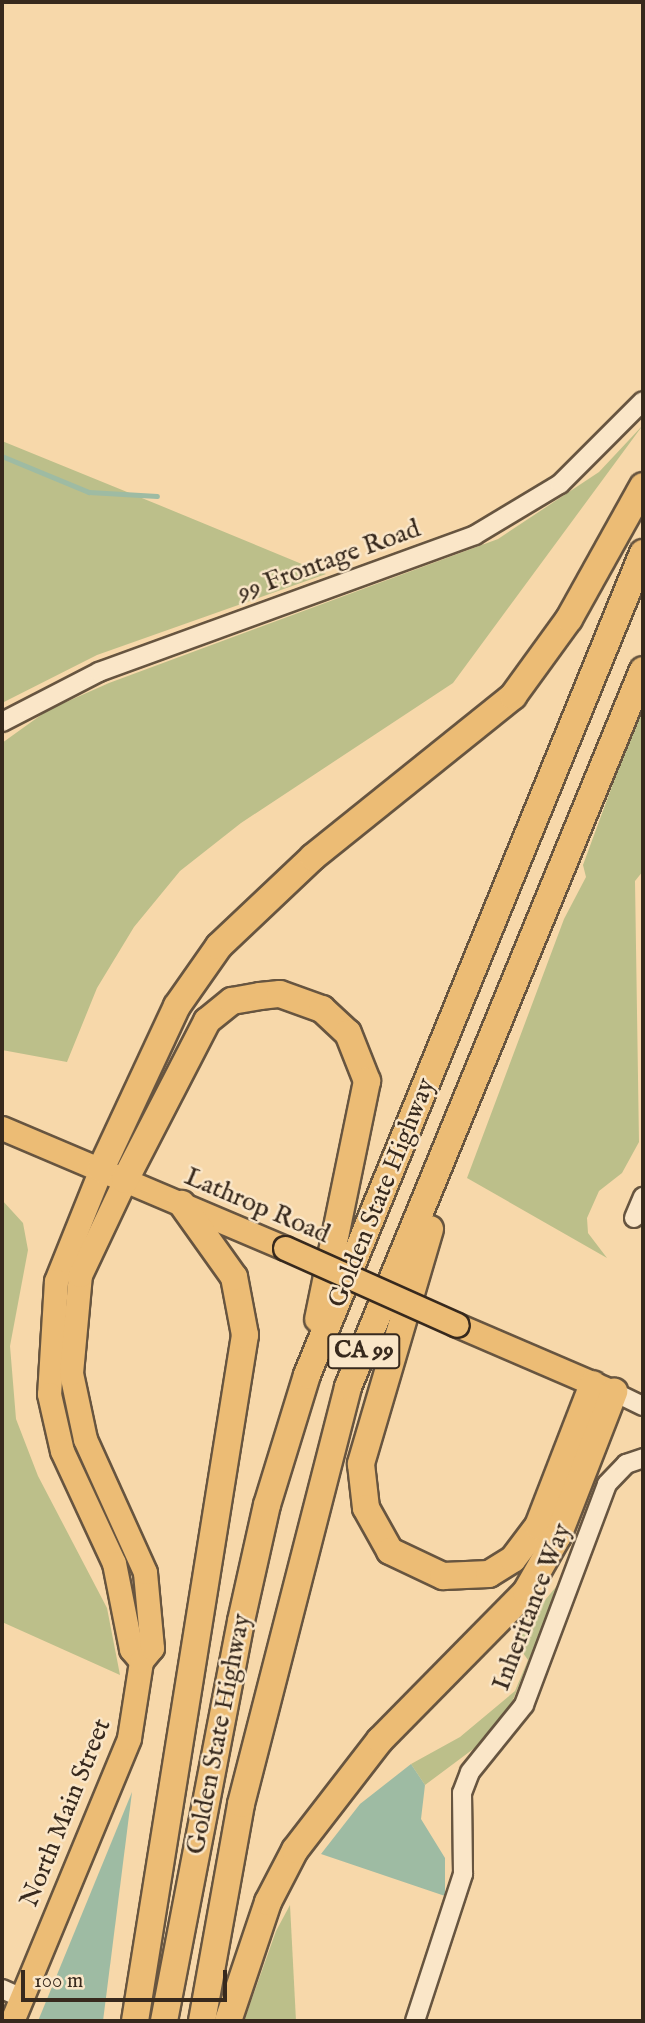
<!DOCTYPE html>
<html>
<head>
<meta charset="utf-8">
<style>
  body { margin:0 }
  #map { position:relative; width:645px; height:2023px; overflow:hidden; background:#f7d8aa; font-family:"IM FELL English",serif }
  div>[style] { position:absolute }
  .green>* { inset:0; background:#bcbf8a }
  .water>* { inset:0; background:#9ebba3 }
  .stream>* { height:4.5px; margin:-2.25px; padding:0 2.25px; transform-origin:2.25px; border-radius:2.25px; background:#9ebba3 }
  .roads { filter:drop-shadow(2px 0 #675540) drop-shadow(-2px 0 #675540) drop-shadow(0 2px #675540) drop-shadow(0 -2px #675540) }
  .minor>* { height:18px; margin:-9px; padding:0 9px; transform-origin:9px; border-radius:9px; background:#fae6c8 }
  .major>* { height:23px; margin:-11.5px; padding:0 11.5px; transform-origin:11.5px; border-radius:11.5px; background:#ecbc75 }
  .highway>* { height:26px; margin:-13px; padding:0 13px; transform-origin:13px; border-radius:13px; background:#ecbc75 }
  .bridges { filter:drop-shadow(2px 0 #37291d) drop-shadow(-2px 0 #37291d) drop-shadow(0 2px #37291d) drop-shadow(0 -2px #37291d) }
  .major-bridge>* { height:23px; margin:-11.5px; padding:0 11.5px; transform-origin:11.5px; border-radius:11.5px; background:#ecbc75 }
  span { translate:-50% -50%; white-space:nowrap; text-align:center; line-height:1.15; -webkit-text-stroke:5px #fae6c8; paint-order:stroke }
  .shield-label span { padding:2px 5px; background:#fae6c8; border:2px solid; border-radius:5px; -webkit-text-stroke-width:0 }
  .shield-label { font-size:24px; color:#37291d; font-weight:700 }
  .street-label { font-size:26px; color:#37291d }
  .frame { position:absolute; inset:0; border:4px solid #37291d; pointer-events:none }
  .scale { position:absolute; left:21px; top:1970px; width:206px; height:32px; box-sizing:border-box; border:4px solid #37291d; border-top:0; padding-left:9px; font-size:21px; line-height:24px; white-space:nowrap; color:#37291d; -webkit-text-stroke:5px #fae6c8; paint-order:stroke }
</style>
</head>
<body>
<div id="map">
  <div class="green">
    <i style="clip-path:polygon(643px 425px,453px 683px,241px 823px,180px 871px,134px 927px,97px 988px,67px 1062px,2px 1050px,2px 743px,48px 710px,109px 683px,498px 539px,599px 472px)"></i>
    <i style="clip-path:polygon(2px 441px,159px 505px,326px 574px,97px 655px,2px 703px)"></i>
    <i style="clip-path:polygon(643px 702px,643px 871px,635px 881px,639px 1142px,622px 1173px,599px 1191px,587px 1218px,588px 1233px,607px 1258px,467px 1178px,564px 919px,586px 877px,583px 865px)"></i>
    <i style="clip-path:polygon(2px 1200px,23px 1223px,28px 1250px,10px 1346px,16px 1419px,38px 1476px,107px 1608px,120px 1675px,2px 1622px)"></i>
    <i style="clip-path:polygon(560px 1582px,509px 1710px,480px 1744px,425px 1785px,411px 1764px,460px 1737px,515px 1691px,528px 1660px,513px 1639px)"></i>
    <i style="clip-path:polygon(290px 1905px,296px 2021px,244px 2021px,276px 1931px)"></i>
  </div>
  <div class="water">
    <i style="clip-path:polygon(411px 1764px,425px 1785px,421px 1819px,445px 1858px,445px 1896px,321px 1854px,360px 1804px)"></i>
    <i style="clip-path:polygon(132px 1792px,103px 2021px,38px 2021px)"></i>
  </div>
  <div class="stream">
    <i style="left:2px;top:456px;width:94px;rotate:22.5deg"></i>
    <i style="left:89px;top:492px;width:68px;rotate:3.4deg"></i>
  </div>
  <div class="roads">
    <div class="minor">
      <i style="left:2px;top:722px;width:109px;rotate:-27.3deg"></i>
      <i style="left:99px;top:672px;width:400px;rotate:-20deg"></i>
      <i style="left:475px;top:535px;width:99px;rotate:-31deg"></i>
      <i style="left:560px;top:484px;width:117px;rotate:-45deg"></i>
      <i style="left:634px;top:1218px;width:23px;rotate:-67deg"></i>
      <i style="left:614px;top:1392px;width:32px;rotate:26deg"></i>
      <i style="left:2px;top:1989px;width:22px;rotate:24deg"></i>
      <i style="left:415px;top:2021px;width:155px;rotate:-71.9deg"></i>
      <i style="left:463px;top:1874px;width:81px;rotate:-90.7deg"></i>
      <i style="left:462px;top:1793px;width:22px;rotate:-69deg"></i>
      <i style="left:470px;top:1772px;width:86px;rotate:-51.1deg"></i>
      <i style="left:524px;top:1705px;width:236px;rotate:-69.4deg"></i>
      <i style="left:607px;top:1484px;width:28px;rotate:-46deg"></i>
      <i style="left:626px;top:1464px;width:18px;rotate:-19deg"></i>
    </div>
    <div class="major">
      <i style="left:2px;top:1128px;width:307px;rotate:23deg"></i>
      <i style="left:101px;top:1169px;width:121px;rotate:111.9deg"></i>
      <i style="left:56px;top:1281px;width:113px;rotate:93.5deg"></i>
      <i style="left:49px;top:1394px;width:58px;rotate:77.2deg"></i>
      <i style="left:62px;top:1451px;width:123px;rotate:65.1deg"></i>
      <i style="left:114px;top:1563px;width:88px;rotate:78.8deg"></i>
      <i style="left:131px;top:1649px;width:16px;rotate:50deg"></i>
      <i style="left:457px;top:1325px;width:164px;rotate:23.3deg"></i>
      <i style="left:12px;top:2021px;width:306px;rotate:-67.5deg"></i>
      <i style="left:129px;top:1738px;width:78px;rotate:-81.1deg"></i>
      <i style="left:141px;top:1661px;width:17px;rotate:-50deg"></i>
      <i style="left:152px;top:1648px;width:76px;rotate:-95.3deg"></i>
      <i style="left:145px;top:1572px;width:146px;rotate:-114.3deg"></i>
      <i style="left:85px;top:1439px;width:67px;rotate:-102deg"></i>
      <i style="left:71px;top:1373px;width:98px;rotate:-84.8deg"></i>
      <i style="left:80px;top:1275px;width:105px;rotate:-64.7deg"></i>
    </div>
    <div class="highway">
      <i style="left:101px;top:1169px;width:180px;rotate:-65deg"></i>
      <i style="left:177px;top:1006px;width:73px;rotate:-55deg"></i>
      <i style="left:219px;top:946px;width:129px;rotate:-43.4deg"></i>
      <i style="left:313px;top:857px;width:257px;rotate:-38.8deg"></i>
      <i style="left:513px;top:696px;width:95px;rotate:-54deg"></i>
      <i style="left:569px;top:619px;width:152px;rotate:-60.9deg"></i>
      <i style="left:125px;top:1180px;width:179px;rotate:-62.7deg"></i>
      <i style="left:207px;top:1021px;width:32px;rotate:-39deg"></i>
      <i style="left:232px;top:1001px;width:28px;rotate:-10deg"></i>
      <i style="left:260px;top:996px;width:20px;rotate:-6deg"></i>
      <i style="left:280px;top:994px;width:45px;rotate:19.7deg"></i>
      <i style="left:322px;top:1009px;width:35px;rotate:43deg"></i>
      <i style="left:348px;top:1033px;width:52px;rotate:68.4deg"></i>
      <i style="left:367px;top:1081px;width:243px;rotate:101.6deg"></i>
      <i style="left:430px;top:1229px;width:245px;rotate:106.4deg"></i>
      <i style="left:361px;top:1464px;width:44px;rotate:83.5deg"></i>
      <i style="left:366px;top:1508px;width:49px;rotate:60.8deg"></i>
      <i style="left:390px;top:1551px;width:59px;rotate:25.3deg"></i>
      <i style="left:443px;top:1576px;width:46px;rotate:-2.5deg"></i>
      <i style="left:489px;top:1574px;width:28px;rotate:-32deg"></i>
      <i style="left:513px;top:1559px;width:41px;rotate:-52.9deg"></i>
      <i style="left:538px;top:1526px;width:152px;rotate:-68.8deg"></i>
      <i style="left:135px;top:2021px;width:695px;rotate:-80.89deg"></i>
      <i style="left:245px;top:1335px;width:59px;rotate:-100.7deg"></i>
      <i style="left:234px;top:1277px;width:90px;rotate:-125.5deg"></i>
      <i style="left:164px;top:2021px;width:407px;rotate:-79.1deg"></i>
      <i style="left:241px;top:1621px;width:119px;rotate:-77.4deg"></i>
      <i style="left:267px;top:1505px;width:136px;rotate:-72.9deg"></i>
      <i style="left:307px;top:1375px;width:888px;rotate:-67.77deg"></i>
      <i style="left:202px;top:2021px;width:220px;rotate:-79.8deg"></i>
      <i style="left:241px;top:1804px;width:431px;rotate:-75.6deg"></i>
      <i style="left:348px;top:1387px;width:775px;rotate:-67.64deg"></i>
      <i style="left:228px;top:2021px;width:126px;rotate:-71.4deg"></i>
      <i style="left:268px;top:1902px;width:59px;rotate:-62.6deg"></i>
      <i style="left:295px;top:1850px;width:139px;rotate:-52.3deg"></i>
      <i style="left:380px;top:1740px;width:208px;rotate:-45.4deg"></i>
      <i style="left:526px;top:1592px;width:64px;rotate:-60.3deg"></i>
      <i style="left:558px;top:1536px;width:155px;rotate:-68.7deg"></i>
    </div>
  </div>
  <div class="bridges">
    <div class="major-bridge">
      <i style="left:285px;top:1248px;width:188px;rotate:24.1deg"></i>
    </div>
  </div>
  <div class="shield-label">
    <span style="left:364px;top:1351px">CA 99</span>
  </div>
  <div class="street-label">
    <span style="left:329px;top:561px;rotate:-20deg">99 Frontage Road</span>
    <span style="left:382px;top:1193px;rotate:-68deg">Golden State Highway</span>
    <span style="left:257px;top:1206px;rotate:23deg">Lathrop Road</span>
    <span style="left:532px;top:1607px;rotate:-69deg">Inheritance Way</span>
    <span style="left:219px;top:1734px;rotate:-79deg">Golden State Highway</span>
    <span style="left:66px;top:1813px;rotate:-68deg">North Main Street</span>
  </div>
  <div class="frame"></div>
  <div class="scale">100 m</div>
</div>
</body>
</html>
